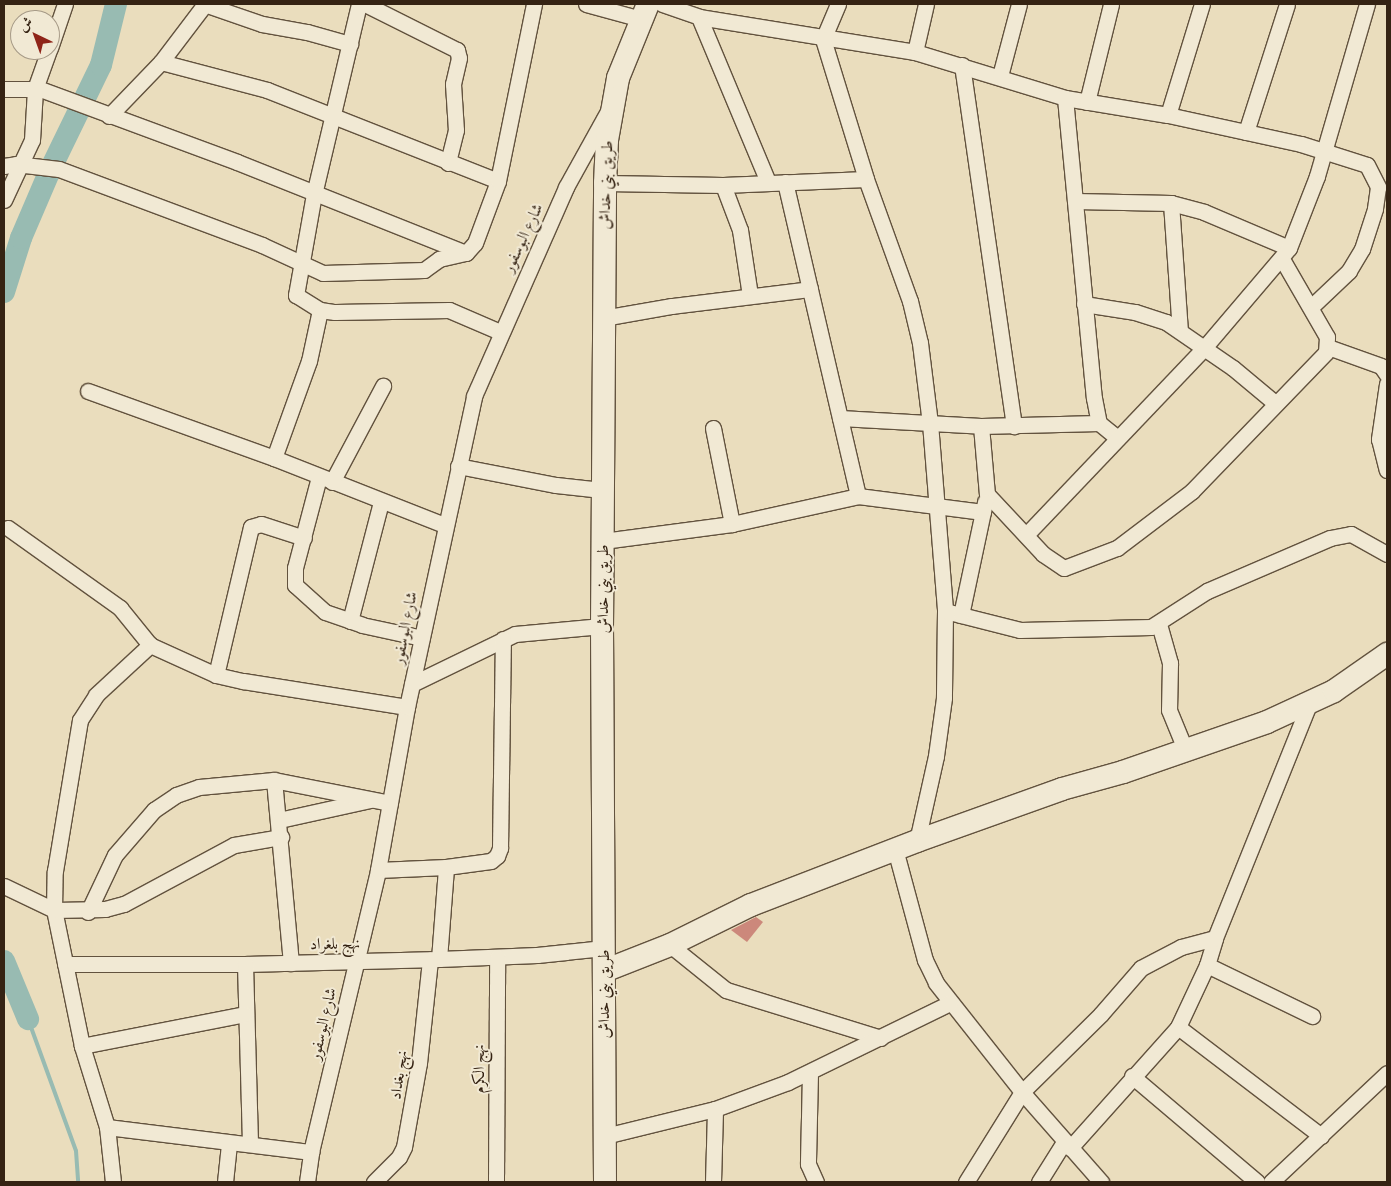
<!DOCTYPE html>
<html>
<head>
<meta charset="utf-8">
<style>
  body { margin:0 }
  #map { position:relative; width:1391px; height:1186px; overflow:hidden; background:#eaddbd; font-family:"IM FELL French Canon",Amiri,serif }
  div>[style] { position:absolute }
  .stream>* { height:4px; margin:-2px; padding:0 2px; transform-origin:2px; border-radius:2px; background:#98bbb2 }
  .river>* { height:22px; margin:-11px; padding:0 11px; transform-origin:11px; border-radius:11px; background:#98bbb2 }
  .building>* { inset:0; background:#cc887b }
  .roads { filter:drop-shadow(1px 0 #62523e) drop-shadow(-1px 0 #62523e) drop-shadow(0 1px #62523e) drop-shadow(0 -1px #62523e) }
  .street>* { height:15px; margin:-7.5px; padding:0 7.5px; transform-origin:7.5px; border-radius:7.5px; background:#f1e9d4 }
  .secondary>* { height:22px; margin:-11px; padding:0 11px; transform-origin:11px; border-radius:11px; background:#f1e9d4 }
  span { translate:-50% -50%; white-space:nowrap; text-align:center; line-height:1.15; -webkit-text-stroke:4px #f1e9d4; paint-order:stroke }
  .street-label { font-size:16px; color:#352313 }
  .frame { position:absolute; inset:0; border:5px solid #352313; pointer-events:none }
  .north { position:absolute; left:10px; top:10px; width:50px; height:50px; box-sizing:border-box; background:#f1e9d4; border:1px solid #a69a87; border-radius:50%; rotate:318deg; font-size:14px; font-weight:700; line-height:20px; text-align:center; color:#352313 }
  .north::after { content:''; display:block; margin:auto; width:18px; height:22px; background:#8f2418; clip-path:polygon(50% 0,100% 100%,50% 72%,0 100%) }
</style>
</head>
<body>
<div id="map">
  <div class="stream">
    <i style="left:28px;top:1019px;width:140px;rotate:70deg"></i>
    <i style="left:76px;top:1151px;width:31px;rotate:86deg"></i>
  </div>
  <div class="river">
    <i style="left:4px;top:292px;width:57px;rotate:-72.5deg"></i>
    <i style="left:21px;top:238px;width:76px;rotate:-66.8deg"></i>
    <i style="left:51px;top:168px;width:114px;rotate:-64.1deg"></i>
    <i style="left:101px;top:65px;width:63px;rotate:-76.2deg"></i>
    <i style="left:4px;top:961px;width:63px;rotate:67.5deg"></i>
  </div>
  <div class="building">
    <i style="clip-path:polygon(756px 917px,763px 922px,747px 942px,731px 930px)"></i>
  </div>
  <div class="roads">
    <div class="street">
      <i style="left:204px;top:4px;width:61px;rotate:19deg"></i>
      <i style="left:262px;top:24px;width:46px;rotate:10.1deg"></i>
      <i style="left:307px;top:32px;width:45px;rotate:15.6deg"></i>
      <i style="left:359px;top:4px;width:195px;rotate:103.3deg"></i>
      <i style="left:314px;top:194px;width:103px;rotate:100.1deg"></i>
      <i style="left:296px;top:295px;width:28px;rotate:32deg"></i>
      <i style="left:320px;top:310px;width:15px;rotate:8deg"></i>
      <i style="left:335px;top:312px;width:114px;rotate:-1deg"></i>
      <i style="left:449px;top:310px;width:56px;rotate:23.3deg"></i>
      <i style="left:365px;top:4px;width:103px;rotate:26.6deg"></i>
      <i style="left:457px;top:50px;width:8px;rotate:76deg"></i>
      <i style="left:459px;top:58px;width:27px;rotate:103deg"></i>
      <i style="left:453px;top:84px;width:46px;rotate:86.3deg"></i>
      <i style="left:456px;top:130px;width:34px;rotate:104deg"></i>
      <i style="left:586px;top:4px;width:57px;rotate:15.3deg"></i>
      <i style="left:662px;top:4px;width:39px;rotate:19deg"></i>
      <i style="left:699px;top:17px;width:219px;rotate:9.2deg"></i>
      <i style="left:915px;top:52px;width:157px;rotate:17deg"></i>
      <i style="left:1065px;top:98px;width:104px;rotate:9.4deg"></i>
      <i style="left:1168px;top:115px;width:136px;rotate:12.3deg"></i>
      <i style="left:1301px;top:144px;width:69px;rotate:17.7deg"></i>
      <i style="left:1367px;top:165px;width:25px;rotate:63deg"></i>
      <i style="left:1378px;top:187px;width:22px;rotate:98deg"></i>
      <i style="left:1375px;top:209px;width:42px;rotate:108deg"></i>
      <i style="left:1362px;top:249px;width:26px;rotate:121deg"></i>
      <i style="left:1349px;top:271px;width:52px;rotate:136.5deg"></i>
      <i style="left:838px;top:4px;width:38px;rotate:113deg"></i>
      <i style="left:823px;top:39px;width:146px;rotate:72.9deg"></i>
      <i style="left:866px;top:179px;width:130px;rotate:70.2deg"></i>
      <i style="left:910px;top:301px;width:43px;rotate:76.6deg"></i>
      <i style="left:920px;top:343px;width:81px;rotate:82.9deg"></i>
      <i style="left:930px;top:423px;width:189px;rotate:85.4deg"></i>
      <i style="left:945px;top:611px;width:87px;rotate:90.7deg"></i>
      <i style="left:944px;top:698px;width:59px;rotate:97.9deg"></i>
      <i style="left:936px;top:756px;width:87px;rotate:102.6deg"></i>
      <i style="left:699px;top:17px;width:179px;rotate:67.3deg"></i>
      <i style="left:50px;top:48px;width:46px;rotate:-71.2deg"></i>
      <i style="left:915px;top:52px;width:49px;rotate:-77.1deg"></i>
      <i style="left:161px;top:62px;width:110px;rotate:14.8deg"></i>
      <i style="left:267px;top:90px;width:248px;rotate:21.5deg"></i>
      <i style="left:962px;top:65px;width:365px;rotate:81.8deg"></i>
      <i style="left:1000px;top:76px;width:74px;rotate:-75.2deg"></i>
      <i style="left:4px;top:89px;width:36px"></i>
      <i style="left:40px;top:89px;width:210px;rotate:20.3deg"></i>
      <i style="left:237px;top:162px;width:246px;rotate:21.7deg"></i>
      <i style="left:1065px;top:98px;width:301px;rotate:84.5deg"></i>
      <i style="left:1094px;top:398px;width:25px;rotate:79deg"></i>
      <i style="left:1099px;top:423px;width:22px;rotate:39deg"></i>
      <i style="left:1087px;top:102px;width:101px;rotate:-76.2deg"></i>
      <i style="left:1168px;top:115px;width:116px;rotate:-73deg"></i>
      <i style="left:109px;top:116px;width:75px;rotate:-46.1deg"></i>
      <i style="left:161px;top:62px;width:73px;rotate:-52.8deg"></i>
      <i style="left:1246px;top:132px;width:134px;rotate:-72.2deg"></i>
      <i style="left:4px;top:166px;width:12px;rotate:-9deg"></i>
      <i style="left:16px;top:164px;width:43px;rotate:6.6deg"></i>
      <i style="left:59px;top:169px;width:217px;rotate:20.5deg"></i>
      <i style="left:262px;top:245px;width:67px;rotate:24.7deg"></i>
      <i style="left:323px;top:273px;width:101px;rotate:-1.7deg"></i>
      <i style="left:424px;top:270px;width:19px;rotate:-36deg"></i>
      <i style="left:439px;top:259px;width:28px;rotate:-13deg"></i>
      <i style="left:466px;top:253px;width:13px;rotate:-48deg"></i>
      <i style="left:475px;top:243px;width:66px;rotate:-69.6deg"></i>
      <i style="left:498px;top:181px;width:181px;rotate:-78.5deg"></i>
      <i style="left:785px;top:182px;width:322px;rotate:76.9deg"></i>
      <i style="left:605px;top:183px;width:118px;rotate:1deg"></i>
      <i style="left:723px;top:185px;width:143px;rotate:-2.4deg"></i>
      <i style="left:723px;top:185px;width:48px;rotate:69.3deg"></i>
      <i style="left:740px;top:230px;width:66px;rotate:81.3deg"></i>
      <i style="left:4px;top:200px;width:66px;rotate:-65deg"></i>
      <i style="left:32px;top:140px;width:51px;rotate:-86.6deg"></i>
      <i style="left:35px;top:89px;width:41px;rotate:-70.3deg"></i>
      <i style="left:1075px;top:201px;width:96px;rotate:1.2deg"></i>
      <i style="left:1171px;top:203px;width:34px;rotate:15deg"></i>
      <i style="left:1204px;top:212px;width:92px;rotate:23deg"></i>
      <i style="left:1171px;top:203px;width:128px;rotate:86deg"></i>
      <i style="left:1084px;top:304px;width:52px;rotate:8.9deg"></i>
      <i style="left:1135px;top:312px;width:33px;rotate:18deg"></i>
      <i style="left:1166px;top:322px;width:81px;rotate:34.5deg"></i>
      <i style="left:1233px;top:368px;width:55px;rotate:39.8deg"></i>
      <i style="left:603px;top:318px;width:70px;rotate:-9.9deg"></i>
      <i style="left:672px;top:306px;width:139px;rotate:-7deg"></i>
      <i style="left:1328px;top:347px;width:56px;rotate:19.7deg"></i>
      <i style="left:1381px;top:366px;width:11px;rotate:56deg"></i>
      <i style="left:1387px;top:384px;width:56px;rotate:98.3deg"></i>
      <i style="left:1379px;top:439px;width:32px;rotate:76deg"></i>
      <i style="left:88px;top:391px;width:198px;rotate:19.8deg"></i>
      <i style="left:274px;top:458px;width:183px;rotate:21.5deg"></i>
      <i style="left:840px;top:418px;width:141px;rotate:3.2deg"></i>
      <i style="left:981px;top:426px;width:118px;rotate:-1.5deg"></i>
      <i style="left:981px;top:426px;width:68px;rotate:85deg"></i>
      <i style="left:987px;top:494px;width:82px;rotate:47deg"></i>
      <i style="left:1043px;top:554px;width:25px;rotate:34deg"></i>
      <i style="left:1064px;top:568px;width:57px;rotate:-20.7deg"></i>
      <i style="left:1117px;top:548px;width:94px;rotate:-37.2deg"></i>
      <i style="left:1192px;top:491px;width:193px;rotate:-46deg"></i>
      <i style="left:1326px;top:352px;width:15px;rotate:-86deg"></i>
      <i style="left:1327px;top:337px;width:90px;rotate:-120deg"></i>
      <i style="left:713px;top:428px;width:98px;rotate:78.8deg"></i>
      <i style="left:274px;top:458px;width:103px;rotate:-70.2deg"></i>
      <i style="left:309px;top:361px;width:52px;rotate:-77.8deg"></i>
      <i style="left:458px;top:466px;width:100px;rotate:11deg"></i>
      <i style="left:556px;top:485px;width:46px;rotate:6.2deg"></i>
      <i style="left:319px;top:477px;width:94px;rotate:104.8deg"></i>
      <i style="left:295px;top:568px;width:17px;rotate:90deg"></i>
      <i style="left:295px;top:585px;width:40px;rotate:42deg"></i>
      <i style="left:325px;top:612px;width:39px;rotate:19deg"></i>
      <i style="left:362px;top:625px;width:61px;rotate:12.2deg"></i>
      <i style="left:332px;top:482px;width:109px;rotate:-62deg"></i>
      <i style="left:8px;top:528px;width:138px;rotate:35.5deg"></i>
      <i style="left:120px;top:608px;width:48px;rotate:51deg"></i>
      <i style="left:150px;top:645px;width:72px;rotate:24.4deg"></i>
      <i style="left:216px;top:675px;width:28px;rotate:13deg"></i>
      <i style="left:243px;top:681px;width:166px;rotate:9deg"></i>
      <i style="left:1026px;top:535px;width:258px;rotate:-46.4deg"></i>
      <i style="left:1204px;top:348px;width:131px;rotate:-49.6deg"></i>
      <i style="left:1289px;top:248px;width:77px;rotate:-68.7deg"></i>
      <i style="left:1317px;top:176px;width:179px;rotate:-73.8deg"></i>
      <i style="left:603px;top:541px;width:130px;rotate:-7.5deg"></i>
      <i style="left:732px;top:524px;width:129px;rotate:-12.5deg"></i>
      <i style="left:858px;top:496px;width:126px;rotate:7.3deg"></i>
      <i style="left:945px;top:611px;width:77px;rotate:14.2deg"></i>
      <i style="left:1020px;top:630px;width:131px;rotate:-1.3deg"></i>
      <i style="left:1151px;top:627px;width:67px;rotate:-32.7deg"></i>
      <i style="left:1207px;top:591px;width:134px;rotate:-23.3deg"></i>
      <i style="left:1330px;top:538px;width:21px;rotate:-11deg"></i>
      <i style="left:1351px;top:534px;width:41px;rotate:29.1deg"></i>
      <i style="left:961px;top:615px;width:116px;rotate:-78deg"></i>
      <i style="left:350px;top:621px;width:123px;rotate:-75.4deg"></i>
      <i style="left:1159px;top:624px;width:41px;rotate:74.2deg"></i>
      <i style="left:1170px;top:663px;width:47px;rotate:91.2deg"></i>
      <i style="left:1169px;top:710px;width:42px;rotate:67.7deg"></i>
      <i style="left:216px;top:675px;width:152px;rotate:-76.7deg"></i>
      <i style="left:251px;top:527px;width:10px;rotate:-17deg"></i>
      <i style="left:261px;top:524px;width:45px;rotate:18deg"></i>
      <i style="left:412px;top:684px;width:114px;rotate:-25.9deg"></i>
      <i style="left:515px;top:634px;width:87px;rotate:-5.3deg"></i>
      <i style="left:274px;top:780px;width:184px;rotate:84.7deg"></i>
      <i style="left:279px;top:820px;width:93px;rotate:-12.4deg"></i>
      <i style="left:895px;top:849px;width:115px;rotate:74.9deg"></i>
      <i style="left:925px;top:960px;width:25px;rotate:64deg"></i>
      <i style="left:936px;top:983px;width:139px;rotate:51.7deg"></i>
      <i style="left:1022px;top:1092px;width:120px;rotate:48.7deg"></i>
      <i style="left:378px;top:870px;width:68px;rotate:-2.5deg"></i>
      <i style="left:446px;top:867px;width:45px;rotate:-7.6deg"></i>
      <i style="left:491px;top:861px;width:8px;rotate:-40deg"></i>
      <i style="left:497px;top:856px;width:9px;rotate:-69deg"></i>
      <i style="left:500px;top:848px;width:209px;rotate:-89.2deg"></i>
      <i style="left:4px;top:886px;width:55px;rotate:25.6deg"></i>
      <i style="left:54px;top:910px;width:51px;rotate:-1.1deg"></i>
      <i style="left:105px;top:909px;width:20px;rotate:-15deg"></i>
      <i style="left:124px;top:904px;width:125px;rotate:-28.2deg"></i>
      <i style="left:234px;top:845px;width:48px;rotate:-9.7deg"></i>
      <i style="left:88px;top:912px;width:63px;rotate:-64.7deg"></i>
      <i style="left:115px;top:855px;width:60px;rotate:-49.1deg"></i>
      <i style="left:154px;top:810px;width:27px;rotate:-34deg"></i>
      <i style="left:176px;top:795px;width:24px;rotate:-19deg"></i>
      <i style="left:199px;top:787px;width:75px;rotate:-5.3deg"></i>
      <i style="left:274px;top:780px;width:118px;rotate:11.2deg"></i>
      <i style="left:670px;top:945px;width:72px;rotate:38.8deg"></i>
      <i style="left:726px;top:990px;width:162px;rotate:17.2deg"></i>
      <i style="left:439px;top:959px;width:92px;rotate:-85.6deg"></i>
      <i style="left:65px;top:964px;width:180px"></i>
      <i style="left:245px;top:964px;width:194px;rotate:-1.5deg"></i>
      <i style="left:439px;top:959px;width:98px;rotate:-2.3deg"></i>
      <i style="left:537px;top:955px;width:67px;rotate:-6deg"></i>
      <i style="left:245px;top:964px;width:180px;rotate:88.4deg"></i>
      <i style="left:1207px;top:965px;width:117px;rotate:25.9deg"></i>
      <i style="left:1178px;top:1027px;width:180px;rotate:37.3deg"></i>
      <i style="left:82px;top:1046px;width:166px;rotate:-11.1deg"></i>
      <i style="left:810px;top:1073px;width:91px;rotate:91.3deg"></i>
      <i style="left:808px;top:1164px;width:20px;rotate:66deg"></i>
      <i style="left:1132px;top:1076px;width:164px;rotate:40.3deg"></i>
      <i style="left:107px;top:1127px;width:206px;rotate:7deg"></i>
      <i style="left:605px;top:1136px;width:113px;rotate:-13.8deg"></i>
      <i style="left:715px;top:1109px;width:78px;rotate:-20.3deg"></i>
      <i style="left:788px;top:1082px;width:180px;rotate:-26deg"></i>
      <i style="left:1070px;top:1148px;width:162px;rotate:-48.2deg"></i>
      <i style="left:1178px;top:1027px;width:68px;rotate:-64.9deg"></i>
      <i style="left:1207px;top:965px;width:28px;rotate:-73deg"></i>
      <i style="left:1215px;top:938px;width:252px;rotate:-68.1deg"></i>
      <i style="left:113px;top:1182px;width:55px;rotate:-96.2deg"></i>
      <i style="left:107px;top:1127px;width:85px;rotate:-107.2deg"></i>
      <i style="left:82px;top:1046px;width:139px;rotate:-101.6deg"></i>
      <i style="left:54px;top:910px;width:39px;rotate:-89deg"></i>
      <i style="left:55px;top:871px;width:153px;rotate:-80.6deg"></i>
      <i style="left:80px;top:720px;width:30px;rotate:-57deg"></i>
      <i style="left:96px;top:695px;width:74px;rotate:-42.8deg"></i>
      <i style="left:225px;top:1182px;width:39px;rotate:-84deg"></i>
      <i style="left:307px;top:1182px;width:30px;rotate:-82deg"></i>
      <i style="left:311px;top:1152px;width:290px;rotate:-76.6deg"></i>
      <i style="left:378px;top:870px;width:166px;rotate:-79.9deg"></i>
      <i style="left:407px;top:707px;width:318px;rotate:-77.8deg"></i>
      <i style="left:474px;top:396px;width:228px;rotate:-66.2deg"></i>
      <i style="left:566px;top:187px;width:85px;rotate:-61deg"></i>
      <i style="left:374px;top:1182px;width:35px;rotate:-45deg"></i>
      <i style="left:399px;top:1157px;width:11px;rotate:-63deg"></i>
      <i style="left:404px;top:1147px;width:85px;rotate:-79.9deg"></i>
      <i style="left:419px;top:1063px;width:104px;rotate:-83.9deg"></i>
      <i style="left:496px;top:1182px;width:225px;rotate:-89.7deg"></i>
      <i style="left:713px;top:1182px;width:73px;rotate:-88.4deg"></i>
      <i style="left:966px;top:1182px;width:106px;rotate:-58.1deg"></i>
      <i style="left:1022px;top:1092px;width:111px;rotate:-44.6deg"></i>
      <i style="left:1101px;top:1014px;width:61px;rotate:-49deg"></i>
      <i style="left:1141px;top:968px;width:45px;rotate:-27.7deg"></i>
      <i style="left:1181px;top:947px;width:35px;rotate:-15deg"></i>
      <i style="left:1039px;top:1182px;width:47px;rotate:-58deg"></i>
      <i style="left:1271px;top:1182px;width:159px;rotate:-43.2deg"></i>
    </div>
    <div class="secondary">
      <i style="left:604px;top:971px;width:71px;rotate:-21.5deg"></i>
      <i style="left:670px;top:945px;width:90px;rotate:-26.3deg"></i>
      <i style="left:751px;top:905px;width:178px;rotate:-21.1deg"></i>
      <i style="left:917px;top:841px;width:154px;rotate:-19.7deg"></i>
      <i style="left:1062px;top:789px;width:63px;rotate:-15.6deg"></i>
      <i style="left:1123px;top:772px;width:152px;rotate:-19.1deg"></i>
      <i style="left:1267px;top:722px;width:74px;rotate:-24.8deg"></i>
      <i style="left:1334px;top:691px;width:65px;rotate:-34.9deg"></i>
      <i style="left:605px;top:1182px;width:556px;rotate:-90.31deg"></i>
      <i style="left:602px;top:626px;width:443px;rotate:-89.6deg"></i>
      <i style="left:605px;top:183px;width:43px;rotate:-87.3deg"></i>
      <i style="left:607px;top:140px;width:63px;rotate:-79.9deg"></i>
      <i style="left:618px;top:78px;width:80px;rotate:-67.9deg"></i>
    </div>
  </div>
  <div class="street-label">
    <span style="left:606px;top:185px;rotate:-88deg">طريق بني خداش</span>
    <span style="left:523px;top:238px;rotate:-65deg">شارع البوسفور</span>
    <span style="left:603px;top:589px;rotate:-90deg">طريق بني خداش</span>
    <span style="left:405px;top:628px;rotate:-79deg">شارع البوسفور</span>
    <span style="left:335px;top:944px;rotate:-1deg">نهج بلغراد</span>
    <span style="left:604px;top:994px;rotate:-90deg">طريق بني خداش</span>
    <span style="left:323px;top:1024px;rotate:-77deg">شارع البوسفور</span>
    <span style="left:479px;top:1069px;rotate:-90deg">نهج الكرم</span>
    <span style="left:399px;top:1075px;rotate:-82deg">نهج بغداد</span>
  </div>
  <div class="frame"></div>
  <div class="north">ش</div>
</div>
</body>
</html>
